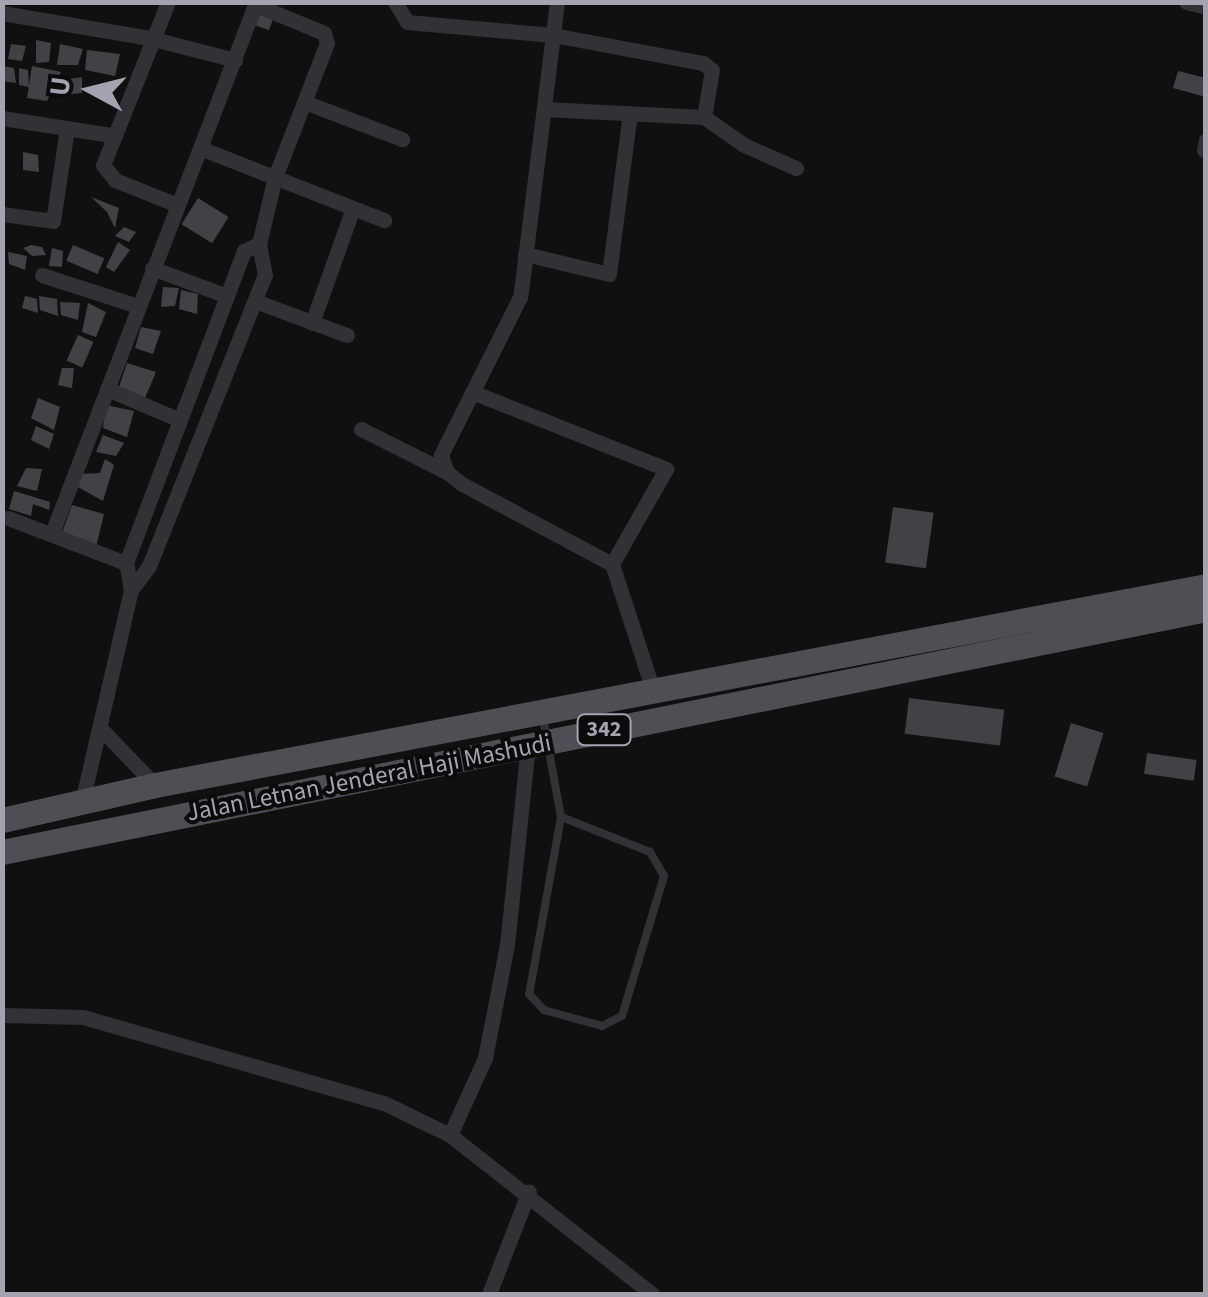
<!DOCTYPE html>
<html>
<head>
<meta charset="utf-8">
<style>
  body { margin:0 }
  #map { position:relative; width:1208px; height:1297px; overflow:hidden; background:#101011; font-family:"Source Sans 3",sans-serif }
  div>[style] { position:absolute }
  .building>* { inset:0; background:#424246; transform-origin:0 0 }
  .service>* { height:8px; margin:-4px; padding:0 4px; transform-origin:4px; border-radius:4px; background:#313136 }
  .minor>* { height:15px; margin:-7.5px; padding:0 7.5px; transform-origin:7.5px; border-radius:7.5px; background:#313136 }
  .primary>* { height:25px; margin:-12.5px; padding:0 12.5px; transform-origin:12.5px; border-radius:12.5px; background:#4e4e54 }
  span { translate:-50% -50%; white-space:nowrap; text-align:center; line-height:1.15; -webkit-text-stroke:8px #0b0b0c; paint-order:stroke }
  .shield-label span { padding:2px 8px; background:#0b0b0c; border:2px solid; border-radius:8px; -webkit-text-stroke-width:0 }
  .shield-label { font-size:22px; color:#a3a4b0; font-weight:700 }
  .street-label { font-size:25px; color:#a3a4b0 }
  .frame { position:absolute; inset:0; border:5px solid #a3a4b0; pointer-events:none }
  .north { position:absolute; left:40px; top:40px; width:100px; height:100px; -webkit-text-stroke:8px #0b0b0c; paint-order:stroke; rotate:277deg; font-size:28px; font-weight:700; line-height:40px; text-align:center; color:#a3a4b0 }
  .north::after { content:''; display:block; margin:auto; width:35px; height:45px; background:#a3a4b0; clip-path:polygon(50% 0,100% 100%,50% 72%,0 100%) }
</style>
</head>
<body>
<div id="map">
  <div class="building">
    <i style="left:260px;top:14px;width:14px;height:12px;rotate:21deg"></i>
    <i style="clip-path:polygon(36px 40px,51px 43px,49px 62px,36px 63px)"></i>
    <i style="clip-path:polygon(11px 44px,26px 46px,22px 61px,8px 59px)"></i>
    <i style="clip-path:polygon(60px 44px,83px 49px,78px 65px,57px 65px)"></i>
    <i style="clip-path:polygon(87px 50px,120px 54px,115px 76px,85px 70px)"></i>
    <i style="clip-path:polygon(2px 66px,14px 68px,16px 83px,2px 81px)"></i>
    <i style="clip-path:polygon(32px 66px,61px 72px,47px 101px,27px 98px)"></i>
    <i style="clip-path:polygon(19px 68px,28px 70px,29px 87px,19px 85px)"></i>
    <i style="clip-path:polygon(1178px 71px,1206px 78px,1206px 97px,1173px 88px)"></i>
    <i style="clip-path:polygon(82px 77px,82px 93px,60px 95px,63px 80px)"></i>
    <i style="clip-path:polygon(23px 152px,38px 155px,39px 172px,23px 170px)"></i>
    <i style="clip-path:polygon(91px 197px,119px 208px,115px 228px,107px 212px)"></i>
    <i style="left:198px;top:198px;width:36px;height:31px;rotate:32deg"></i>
    <i style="clip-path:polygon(124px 227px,136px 232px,129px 242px,115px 236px)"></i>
    <i style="clip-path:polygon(118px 242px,130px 250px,114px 272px,106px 267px)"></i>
    <i style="clip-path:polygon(31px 245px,42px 247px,46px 255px,32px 256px,23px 248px)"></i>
    <i style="left:73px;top:245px;width:34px;height:17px;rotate:23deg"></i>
    <i style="clip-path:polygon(52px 248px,63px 251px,62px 267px,49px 266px)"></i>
    <i style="clip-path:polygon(8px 252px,27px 256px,25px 270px,9px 264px)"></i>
    <i style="clip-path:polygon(163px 287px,179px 288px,175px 306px,161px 307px)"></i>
    <i style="clip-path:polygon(181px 290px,198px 294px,197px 314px,179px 309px)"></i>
    <i style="clip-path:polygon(25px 296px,37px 299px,38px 313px,22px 308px)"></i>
    <i style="clip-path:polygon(39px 296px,57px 299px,58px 316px,40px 310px)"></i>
    <i style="clip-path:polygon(60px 302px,80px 303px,78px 320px,61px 315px)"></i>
    <i style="clip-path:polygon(88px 303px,106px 312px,96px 337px,82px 332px)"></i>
    <i style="clip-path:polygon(141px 327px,161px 331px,153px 354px,135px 348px)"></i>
    <i style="left:78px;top:335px;width:17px;height:28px;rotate:24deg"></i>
    <i style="clip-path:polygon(127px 363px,156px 372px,145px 398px,119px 387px)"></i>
    <i style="clip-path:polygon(62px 368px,74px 368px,72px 388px,58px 385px)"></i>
    <i style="clip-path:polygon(38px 398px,60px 407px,54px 430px,31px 418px)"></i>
    <i style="clip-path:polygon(106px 405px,134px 411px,127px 437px,103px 428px)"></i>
    <i style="clip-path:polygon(36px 426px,54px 434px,49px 449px,31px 440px)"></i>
    <i style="clip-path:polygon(103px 435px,124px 443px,116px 456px,96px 452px)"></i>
    <i style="clip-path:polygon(105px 459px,114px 465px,103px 501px,76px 486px,78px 474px,100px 473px)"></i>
    <i style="clip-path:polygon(26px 468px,42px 469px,37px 491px,17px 486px)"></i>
    <i style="clip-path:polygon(14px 491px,50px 502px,49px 510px,33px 504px,31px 516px,9px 509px)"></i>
    <i style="clip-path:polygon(72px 505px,104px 514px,96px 547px,62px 533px)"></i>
    <i style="left:893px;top:507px;width:41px;height:56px;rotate:8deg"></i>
    <i style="left:909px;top:698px;width:96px;height:36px;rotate:7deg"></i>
    <i style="left:1071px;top:723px;width:34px;height:56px;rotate:17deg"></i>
    <i style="left:1147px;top:753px;width:50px;height:21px;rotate:8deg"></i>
  </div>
  <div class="service">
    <i style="left:543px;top:718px;width:101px;rotate:79.7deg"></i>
    <i style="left:561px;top:817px;width:180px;rotate:100.2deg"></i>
    <i style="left:529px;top:994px;width:22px;rotate:47deg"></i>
    <i style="left:544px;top:1010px;width:60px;rotate:15.4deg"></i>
    <i style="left:602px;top:1026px;width:22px;rotate:-27deg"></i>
    <i style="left:622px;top:1016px;width:146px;rotate:-73.3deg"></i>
    <i style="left:664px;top:876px;width:28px;rotate:-120deg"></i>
    <i style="left:650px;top:852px;width:96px;rotate:-158.5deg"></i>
  </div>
  <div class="minor">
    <i style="left:168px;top:2px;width:175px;rotate:111.7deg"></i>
    <i style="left:103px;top:165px;width:19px;rotate:51deg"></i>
    <i style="left:115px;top:180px;width:65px;rotate:21.8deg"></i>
    <i style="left:395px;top:2px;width:23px;rotate:59deg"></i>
    <i style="left:407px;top:22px;width:147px;rotate:5.1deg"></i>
    <i style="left:553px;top:35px;width:153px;rotate:10.6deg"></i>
    <i style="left:703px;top:63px;width:11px;rotate:38deg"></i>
    <i style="left:712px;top:70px;width:48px;rotate:99.7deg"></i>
    <i style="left:557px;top:2px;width:297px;rotate:97.1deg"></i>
    <i style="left:520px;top:297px;width:177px;rotate:116.6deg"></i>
    <i style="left:441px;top:455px;width:18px;rotate:71deg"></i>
    <i style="left:447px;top:472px;width:19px;rotate:39deg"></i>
    <i style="left:462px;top:484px;width:170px;rotate:28.1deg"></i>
    <i style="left:612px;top:564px;width:136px;rotate:72deg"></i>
    <i style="left:1186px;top:2px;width:21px;rotate:14deg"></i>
    <i style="left:2px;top:13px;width:150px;rotate:9.6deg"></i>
    <i style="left:150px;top:38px;width:88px;rotate:14.5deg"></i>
    <i style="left:307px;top:103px;width:102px;rotate:20.8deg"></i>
    <i style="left:544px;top:109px;width:160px;rotate:2.9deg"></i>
    <i style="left:704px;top:117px;width:49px;rotate:35deg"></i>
    <i style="left:744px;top:145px;width:57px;rotate:23.9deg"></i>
    <i style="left:2px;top:118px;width:110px;rotate:8.9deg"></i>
    <i style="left:200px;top:148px;width:198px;rotate:21.4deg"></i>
    <i style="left:1204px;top:150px;width:10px;rotate:-79deg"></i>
    <i style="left:2px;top:214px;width:51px;rotate:7.8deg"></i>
    <i style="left:53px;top:221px;width:94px;rotate:-81.4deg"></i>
    <i style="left:525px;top:254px;width:86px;rotate:13.4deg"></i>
    <i style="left:609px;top:274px;width:162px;rotate:-82.6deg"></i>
    <i style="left:152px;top:268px;width:80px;rotate:20.5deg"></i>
    <i style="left:42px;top:275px;width:101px;rotate:17.9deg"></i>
    <i style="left:255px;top:301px;width:98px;rotate:20.3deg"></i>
    <i style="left:312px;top:323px;width:122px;rotate:-70.4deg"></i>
    <i style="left:107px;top:389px;width:79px;rotate:23deg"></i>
    <i style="left:472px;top:392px;width:209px;rotate:21.6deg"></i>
    <i style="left:666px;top:469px;width:109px;rotate:119.6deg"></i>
    <i style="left:361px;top:429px;width:96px;rotate:26.6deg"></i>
    <i style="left:8px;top:518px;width:126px;rotate:20.9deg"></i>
    <i style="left:52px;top:533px;width:569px;rotate:-68.98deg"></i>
    <i style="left:131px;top:590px;width:30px;rotate:-53deg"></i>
    <i style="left:149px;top:566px;width:313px;rotate:-68.3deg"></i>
    <i style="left:265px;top:275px;width:32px;rotate:-101deg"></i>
    <i style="left:259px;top:244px;width:69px;rotate:-76.6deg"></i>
    <i style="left:275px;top:177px;width:144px;rotate:-68.8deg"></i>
    <i style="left:327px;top:43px;width:10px;rotate:-107deg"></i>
    <i style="left:324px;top:33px;width:74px;rotate:-157.6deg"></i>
    <i style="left:102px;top:730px;width:76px;rotate:46.1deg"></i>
    <i style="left:82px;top:802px;width:218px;rotate:-77deg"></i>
    <i style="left:131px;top:590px;width:27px;rotate:-100deg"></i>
    <i style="left:126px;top:563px;width:334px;rotate:-69.3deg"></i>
    <i style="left:244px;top:251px;width:17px;rotate:-25deg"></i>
    <i style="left:2px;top:1015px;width:81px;rotate:1.4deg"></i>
    <i style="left:83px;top:1017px;width:315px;rotate:16deg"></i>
    <i style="left:386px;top:1104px;width:71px;rotate:25.8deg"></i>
    <i style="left:450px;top:1135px;width:257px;rotate:38.2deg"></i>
    <i style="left:450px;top:1135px;width:85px;rotate:-65.6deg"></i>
    <i style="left:485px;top:1058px;width:115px;rotate:-79deg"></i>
    <i style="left:507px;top:945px;width:200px;rotate:-84deg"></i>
    <i style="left:489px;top:1294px;width:110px;rotate:-68.8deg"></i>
  </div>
  <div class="primary">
    <i style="left:2px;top:820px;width:157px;rotate:-12.9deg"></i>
    <i style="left:155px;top:785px;width:1070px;rotate:-10.72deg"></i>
    <i style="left:2px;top:852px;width:1228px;rotate:-11.41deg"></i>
  </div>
  <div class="shield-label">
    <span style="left:604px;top:730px">342</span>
  </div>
  <div class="street-label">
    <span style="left:369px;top:778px;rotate:-11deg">Jalan Letnan Jenderal Haji Mashudi</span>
  </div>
  <div class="frame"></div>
  <div class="north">U</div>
</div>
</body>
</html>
